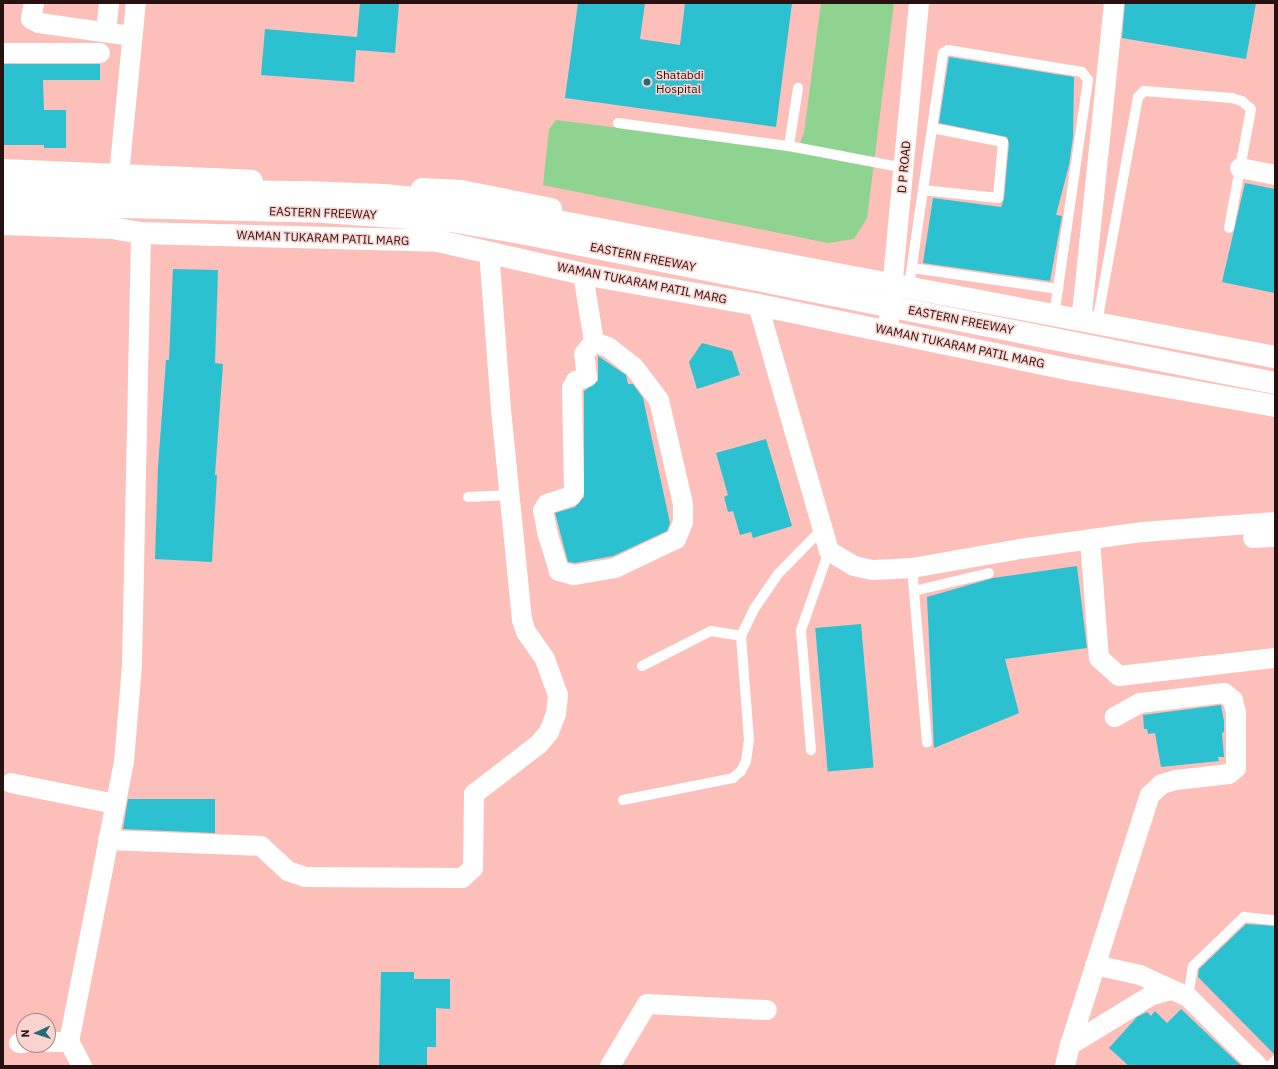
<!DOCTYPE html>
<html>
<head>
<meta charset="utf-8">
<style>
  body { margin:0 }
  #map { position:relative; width:1278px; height:1069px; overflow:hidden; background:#fdbfb9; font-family:"IBM Plex Sans",sans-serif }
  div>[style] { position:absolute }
  .green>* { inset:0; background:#8fd391 }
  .building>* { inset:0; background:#2bc1d0; transform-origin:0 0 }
  .service>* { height:10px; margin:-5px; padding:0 5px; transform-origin:5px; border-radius:5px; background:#fff }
  .minor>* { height:20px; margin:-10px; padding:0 10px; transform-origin:10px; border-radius:10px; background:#fff }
  .secondary>* { height:22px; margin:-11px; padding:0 11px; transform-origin:11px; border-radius:11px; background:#fff }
  .motorway>* { height:22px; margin:-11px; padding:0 11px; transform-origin:11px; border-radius:11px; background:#fff }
  .dots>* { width:11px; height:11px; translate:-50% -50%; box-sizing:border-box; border:2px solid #fad3cf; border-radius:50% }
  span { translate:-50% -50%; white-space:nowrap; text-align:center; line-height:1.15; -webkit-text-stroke:3px #fad3cf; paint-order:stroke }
  .poi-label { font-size:12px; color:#281211 }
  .left { translate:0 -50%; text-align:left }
  .street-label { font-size:12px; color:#281211 }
  .frame { position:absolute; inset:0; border:4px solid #281211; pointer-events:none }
  .north { position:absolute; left:16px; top:1013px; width:40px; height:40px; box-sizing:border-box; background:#fad3cf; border:1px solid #a68683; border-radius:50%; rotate:267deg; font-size:11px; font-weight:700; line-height:16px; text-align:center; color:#281211 }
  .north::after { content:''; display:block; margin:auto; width:14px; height:18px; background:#236e76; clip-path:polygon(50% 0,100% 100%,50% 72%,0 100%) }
</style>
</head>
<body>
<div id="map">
  <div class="green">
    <i style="clip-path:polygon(821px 3px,894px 3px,867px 218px,854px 239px,828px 243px,543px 185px,549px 129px,556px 120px,785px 149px,798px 148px,804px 133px)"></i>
  </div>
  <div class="building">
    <i style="clip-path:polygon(360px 3px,399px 3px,395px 53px,356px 50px,354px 82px,261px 75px,265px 29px,357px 37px)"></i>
    <i style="clip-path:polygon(578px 3px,645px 3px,640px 39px,680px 45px,685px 3px,792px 3px,776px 127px,565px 98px)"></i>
    <i style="clip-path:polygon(1125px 3px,1256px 3px,1246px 59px,1122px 38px)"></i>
    <i style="clip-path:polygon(949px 57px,1074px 77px,1073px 137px,1069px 165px,1056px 215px,1062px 216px,1050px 281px,923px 263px,933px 198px,1001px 207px,1004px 199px,1009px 143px,1007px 137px,939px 123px)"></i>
    <i style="clip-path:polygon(3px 64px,100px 64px,100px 80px,43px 80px,44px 110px,66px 110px,66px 148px,44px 148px,44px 145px,3px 145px)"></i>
    <i style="clip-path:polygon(1245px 183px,1275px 189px,1275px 293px,1222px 282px)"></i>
    <i style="clip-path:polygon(173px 269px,218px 270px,215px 363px,223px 364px,215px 475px,217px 475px,212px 562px,155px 559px,158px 467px,166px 360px,169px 360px)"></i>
    <i style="clip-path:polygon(702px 343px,732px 351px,740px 375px,697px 389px,689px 362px)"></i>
    <i style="clip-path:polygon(598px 356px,626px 375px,628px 384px,633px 384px,643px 398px,670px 523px,667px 531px,613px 556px,575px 563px,568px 562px,555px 513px,575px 507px,584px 497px,584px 391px,598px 381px)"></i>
    <i style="clip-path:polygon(766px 439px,792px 526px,753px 538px,751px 532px,740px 535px,733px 511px,728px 512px,724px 497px,728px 495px,716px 453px)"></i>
    <i style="clip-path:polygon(1077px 566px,1087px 648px,1005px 659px,1019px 713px,934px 748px,927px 597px,993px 578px)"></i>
    <i style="left:861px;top:624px;width:144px;height:46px;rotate:85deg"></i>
    <i style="clip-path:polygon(1221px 705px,1224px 721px,1224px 732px,1222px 733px,1224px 757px,1218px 757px,1219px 761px,1161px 767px,1155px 733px,1148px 734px,1147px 729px,1144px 729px,1143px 715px)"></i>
    <i style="clip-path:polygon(128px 799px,215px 799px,215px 833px,123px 829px)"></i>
    <i style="clip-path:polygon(1246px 924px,1275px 926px,1275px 1055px,1198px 977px,1199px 969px)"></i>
    <i style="clip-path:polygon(381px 972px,414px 972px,414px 979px,450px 979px,450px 1009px,436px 1008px,436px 1047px,427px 1047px,427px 1066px,379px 1066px)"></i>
    <i style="clip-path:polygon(1181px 1009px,1236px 1061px,1242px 1066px,1129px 1066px,1109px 1048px,1137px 1017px,1147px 1012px,1151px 1016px,1155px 1011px,1167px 1023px)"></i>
  </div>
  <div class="service">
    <i style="left:618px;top:123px;width:173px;rotate:7.7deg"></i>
    <i style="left:789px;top:146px;width:117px;rotate:10.8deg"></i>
    <i style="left:789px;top:146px;width:59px;rotate:-81.2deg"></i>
    <i style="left:923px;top:190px;width:75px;rotate:6.1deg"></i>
    <i style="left:998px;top:198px;width:56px;rotate:-84.9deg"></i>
    <i style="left:1003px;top:142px;width:72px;rotate:-168.8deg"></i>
    <i style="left:912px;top:268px;width:148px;rotate:8.2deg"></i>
    <i style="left:910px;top:279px;width:228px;rotate:-81.7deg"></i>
    <i style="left:943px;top:53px;width:6px;rotate:-31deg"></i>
    <i style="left:948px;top:50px;width:136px;rotate:9.3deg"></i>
    <i style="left:1082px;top:72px;width:10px;rotate:53deg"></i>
    <i style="left:1088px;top:80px;width:230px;rotate:98.2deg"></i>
    <i style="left:1098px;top:317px;width:224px;rotate:-79.7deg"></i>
    <i style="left:1138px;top:97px;width:8px;rotate:-45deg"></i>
    <i style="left:1144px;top:91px;width:88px;rotate:4.5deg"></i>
    <i style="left:1232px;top:98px;width:10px;rotate:17deg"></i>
    <i style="left:1242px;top:101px;width:12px;rotate:42deg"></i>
    <i style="left:1251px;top:109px;width:121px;rotate:100.5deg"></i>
    <i style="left:468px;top:497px;width:42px;rotate:-2.7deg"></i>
    <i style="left:912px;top:568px;width:175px;rotate:85.1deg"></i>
    <i style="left:914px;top:591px;width:77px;rotate:-13.5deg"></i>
    <i style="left:642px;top:666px;width:77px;rotate:-26.9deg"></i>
    <i style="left:711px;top:631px;width:30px;rotate:9deg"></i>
    <i style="left:811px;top:750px;width:120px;rotate:-94.8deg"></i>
    <i style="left:801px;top:630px;width:84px;rotate:-70.5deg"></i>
    <i style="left:623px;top:800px;width:112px;rotate:-11.3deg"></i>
    <i style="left:733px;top:778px;width:11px;rotate:-41deg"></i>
    <i style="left:741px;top:771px;width:11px;rotate:-63deg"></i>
    <i style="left:746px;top:761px;width:21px;rotate:-82deg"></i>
    <i style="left:749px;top:740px;width:104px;rotate:-94.4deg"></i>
    <i style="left:741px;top:636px;width:30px;rotate:-64deg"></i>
    <i style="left:754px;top:609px;width:42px;rotate:-55.6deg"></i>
    <i style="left:778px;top:574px;width:63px;rotate:-45.6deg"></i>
    <i style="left:1188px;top:997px;width:31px;rotate:-81deg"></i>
    <i style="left:1193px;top:966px;width:71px;rotate:-43.9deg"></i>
    <i style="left:1244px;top:917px;width:31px;rotate:6deg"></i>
    <i style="left:1270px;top:1066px;width:7px;rotate:-45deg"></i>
  </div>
  <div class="minor">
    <i style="left:34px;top:3px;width:16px;rotate:101deg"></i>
    <i style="left:31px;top:19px;width:9px;rotate:27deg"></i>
    <i style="left:39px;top:23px;width:94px;rotate:8deg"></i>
    <i style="left:106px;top:32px;width:29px;rotate:-84deg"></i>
    <i style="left:3px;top:53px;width:97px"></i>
    <i style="left:1240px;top:168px;width:36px;rotate:11deg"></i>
    <i style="left:119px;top:175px;width:173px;rotate:-84.4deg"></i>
    <i style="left:583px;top:274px;width:69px;rotate:80.8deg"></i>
    <i style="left:594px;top:342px;width:15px;rotate:20deg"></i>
    <i style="left:608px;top:347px;width:33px;rotate:38deg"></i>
    <i style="left:634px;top:367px;width:41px;rotate:52.9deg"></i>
    <i style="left:659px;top:400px;width:107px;rotate:77deg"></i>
    <i style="left:683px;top:504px;width:18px;rotate:90deg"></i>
    <i style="left:683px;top:522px;width:18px;rotate:112deg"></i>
    <i style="left:676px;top:539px;width:68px;rotate:154.6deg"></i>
    <i style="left:615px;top:568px;width:42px;rotate:170.3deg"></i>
    <i style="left:574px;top:575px;width:16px;rotate:-165deg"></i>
    <i style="left:559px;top:571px;width:37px;rotate:-107deg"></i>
    <i style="left:548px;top:536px;width:25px;rotate:-101deg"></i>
    <i style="left:543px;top:511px;width:8px;rotate:-60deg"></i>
    <i style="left:547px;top:504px;width:25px;rotate:-18deg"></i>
    <i style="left:571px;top:496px;width:6px;rotate:-59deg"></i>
    <i style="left:574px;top:491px;width:103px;rotate:-91.1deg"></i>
    <i style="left:572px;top:388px;width:8px;rotate:-60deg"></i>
    <i style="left:576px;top:381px;width:12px;rotate:-20deg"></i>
    <i style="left:587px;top:377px;width:23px;rotate:-97deg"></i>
    <i style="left:584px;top:354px;width:16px;rotate:-50deg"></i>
    <i style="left:758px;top:305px;width:256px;rotate:73.9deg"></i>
    <i style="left:829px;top:551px;width:29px;rotate:31deg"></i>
    <i style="left:854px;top:566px;width:19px;rotate:12deg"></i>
    <i style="left:873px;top:570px;width:39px;rotate:-3deg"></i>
    <i style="left:912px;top:568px;width:110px;rotate:-10deg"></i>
    <i style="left:1020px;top:549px;width:124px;rotate:-7.9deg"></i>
    <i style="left:1143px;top:532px;width:132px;rotate:-4.3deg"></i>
    <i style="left:1082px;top:313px;width:312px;rotate:-84.1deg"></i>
    <i style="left:888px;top:331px;width:329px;rotate:-84.6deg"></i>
    <i style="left:1253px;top:538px;width:22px;rotate:-3deg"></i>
    <i style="left:1090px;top:539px;width:119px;rotate:85.7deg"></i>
    <i style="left:1099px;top:658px;width:27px;rotate:42deg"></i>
    <i style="left:1119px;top:676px;width:157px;rotate:-6.6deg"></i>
    <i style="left:11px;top:783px;width:106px;rotate:11.4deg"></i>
    <i style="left:108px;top:840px;width:153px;rotate:2.2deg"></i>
    <i style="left:261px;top:846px;width:37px;rotate:43deg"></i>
    <i style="left:288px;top:871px;width:18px;rotate:19deg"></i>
    <i style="left:305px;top:877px;width:157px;rotate:0.4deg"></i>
    <i style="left:462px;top:878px;width:15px;rotate:-42deg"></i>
    <i style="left:473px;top:868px;width:74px;rotate:-89.2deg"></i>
    <i style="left:474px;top:794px;width:82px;rotate:-37.6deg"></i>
    <i style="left:539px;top:744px;width:16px;rotate:-50deg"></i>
    <i style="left:549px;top:732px;width:19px;rotate:-69deg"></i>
    <i style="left:556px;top:714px;width:19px;rotate:-84deg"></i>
    <i style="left:558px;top:695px;width:38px;rotate:-110deg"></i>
    <i style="left:545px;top:659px;width:33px;rotate:-125deg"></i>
    <i style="left:526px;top:632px;width:13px;rotate:-108deg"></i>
    <i style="left:522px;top:620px;width:211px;rotate:-95.7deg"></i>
    <i style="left:501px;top:410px;width:159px;rotate:-94.3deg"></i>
    <i style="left:1095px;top:965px;width:46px;rotate:12.5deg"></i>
    <i style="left:1140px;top:975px;width:53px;rotate:24.6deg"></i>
    <i style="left:1188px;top:997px;width:98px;rotate:44.6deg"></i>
    <i style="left:48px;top:1042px;width:21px"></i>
    <i style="left:19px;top:1043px;width:5px"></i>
    <i style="left:1070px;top:1045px;width:262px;rotate:-72.3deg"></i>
    <i style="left:1150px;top:795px;width:16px;rotate:-43deg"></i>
    <i style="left:1162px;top:784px;width:15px;rotate:-16deg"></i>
    <i style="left:1176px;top:780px;width:53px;rotate:-6.5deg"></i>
    <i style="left:1229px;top:774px;width:9px;rotate:-41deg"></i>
    <i style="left:1236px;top:768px;width:55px;rotate:-90deg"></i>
    <i style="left:1236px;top:713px;width:13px;rotate:-103deg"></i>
    <i style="left:1233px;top:700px;width:11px;rotate:-142deg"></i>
    <i style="left:1224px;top:693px;width:85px;rotate:173.2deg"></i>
    <i style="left:1140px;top:703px;width:29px;rotate:151deg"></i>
    <i style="left:82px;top:1066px;width:27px;rotate:-118deg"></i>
    <i style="left:69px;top:1042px;width:285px;rotate:-78.9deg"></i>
    <i style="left:124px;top:762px;width:97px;rotate:-85.3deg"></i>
    <i style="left:132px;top:665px;width:432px;rotate:-88.8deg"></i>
    <i style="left:610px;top:1066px;width:72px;rotate:-59.2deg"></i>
    <i style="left:647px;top:1004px;width:120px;rotate:2.9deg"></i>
    <i style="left:1065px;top:1066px;width:22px;rotate:-77deg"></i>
    <i style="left:1070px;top:1045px;width:96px;rotate:-31.4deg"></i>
    <i style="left:1152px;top:995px;width:20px;rotate:-15deg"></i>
  </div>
  <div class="secondary">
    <i style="left:3px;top:170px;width:249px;rotate:2.5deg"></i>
    <i style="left:422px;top:189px;width:39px;rotate:3deg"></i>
    <i style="left:461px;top:191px;width:92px;rotate:11.3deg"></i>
    <i style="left:3px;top:224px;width:109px;rotate:2.1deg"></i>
    <i style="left:112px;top:228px;width:29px;rotate:10deg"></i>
    <i style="left:141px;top:233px;width:297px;rotate:1.5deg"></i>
    <i style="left:438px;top:241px;width:149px;rotate:12.8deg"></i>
    <i style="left:583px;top:274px;width:178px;rotate:10deg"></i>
    <i style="left:758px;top:305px;width:322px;rotate:11.7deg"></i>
    <i style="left:1073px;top:370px;width:205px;rotate:10.1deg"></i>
  </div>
  <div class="motorway">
    <i style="left:3px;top:188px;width:303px;rotate:0.8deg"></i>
    <i style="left:306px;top:192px;width:78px;rotate:2.2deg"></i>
    <i style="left:384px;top:195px;width:73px;rotate:5.5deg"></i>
    <i style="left:457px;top:202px;width:833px;rotate:10.73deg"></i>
    <i style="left:3px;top:204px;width:321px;rotate:1.4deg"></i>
    <i style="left:324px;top:212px;width:127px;rotate:4.1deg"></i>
    <i style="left:451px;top:221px;width:76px;rotate:9.8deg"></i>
    <i style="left:526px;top:234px;width:764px;rotate:11.25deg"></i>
  </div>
  <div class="dots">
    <i style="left:647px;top:82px;background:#236e76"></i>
  </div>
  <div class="poi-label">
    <span class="left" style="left:656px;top:82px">Shatabdi<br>Hospital</span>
  </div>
  <div class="street-label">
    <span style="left:904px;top:167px;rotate:-85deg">D P ROAD</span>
    <span style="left:323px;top:213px;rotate:2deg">EASTERN FREEWAY</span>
    <span style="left:323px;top:238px;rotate:2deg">WAMAN TUKARAM PATIL MARG</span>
    <span style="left:643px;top:257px;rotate:11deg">EASTERN FREEWAY</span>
    <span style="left:642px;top:283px;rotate:11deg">WAMAN TUKARAM PATIL MARG</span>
    <span style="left:961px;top:320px;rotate:11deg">EASTERN FREEWAY</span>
    <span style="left:960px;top:346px;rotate:12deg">WAMAN TUKARAM PATIL MARG</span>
  </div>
  <div class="frame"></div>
  <div class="north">N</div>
</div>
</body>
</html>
